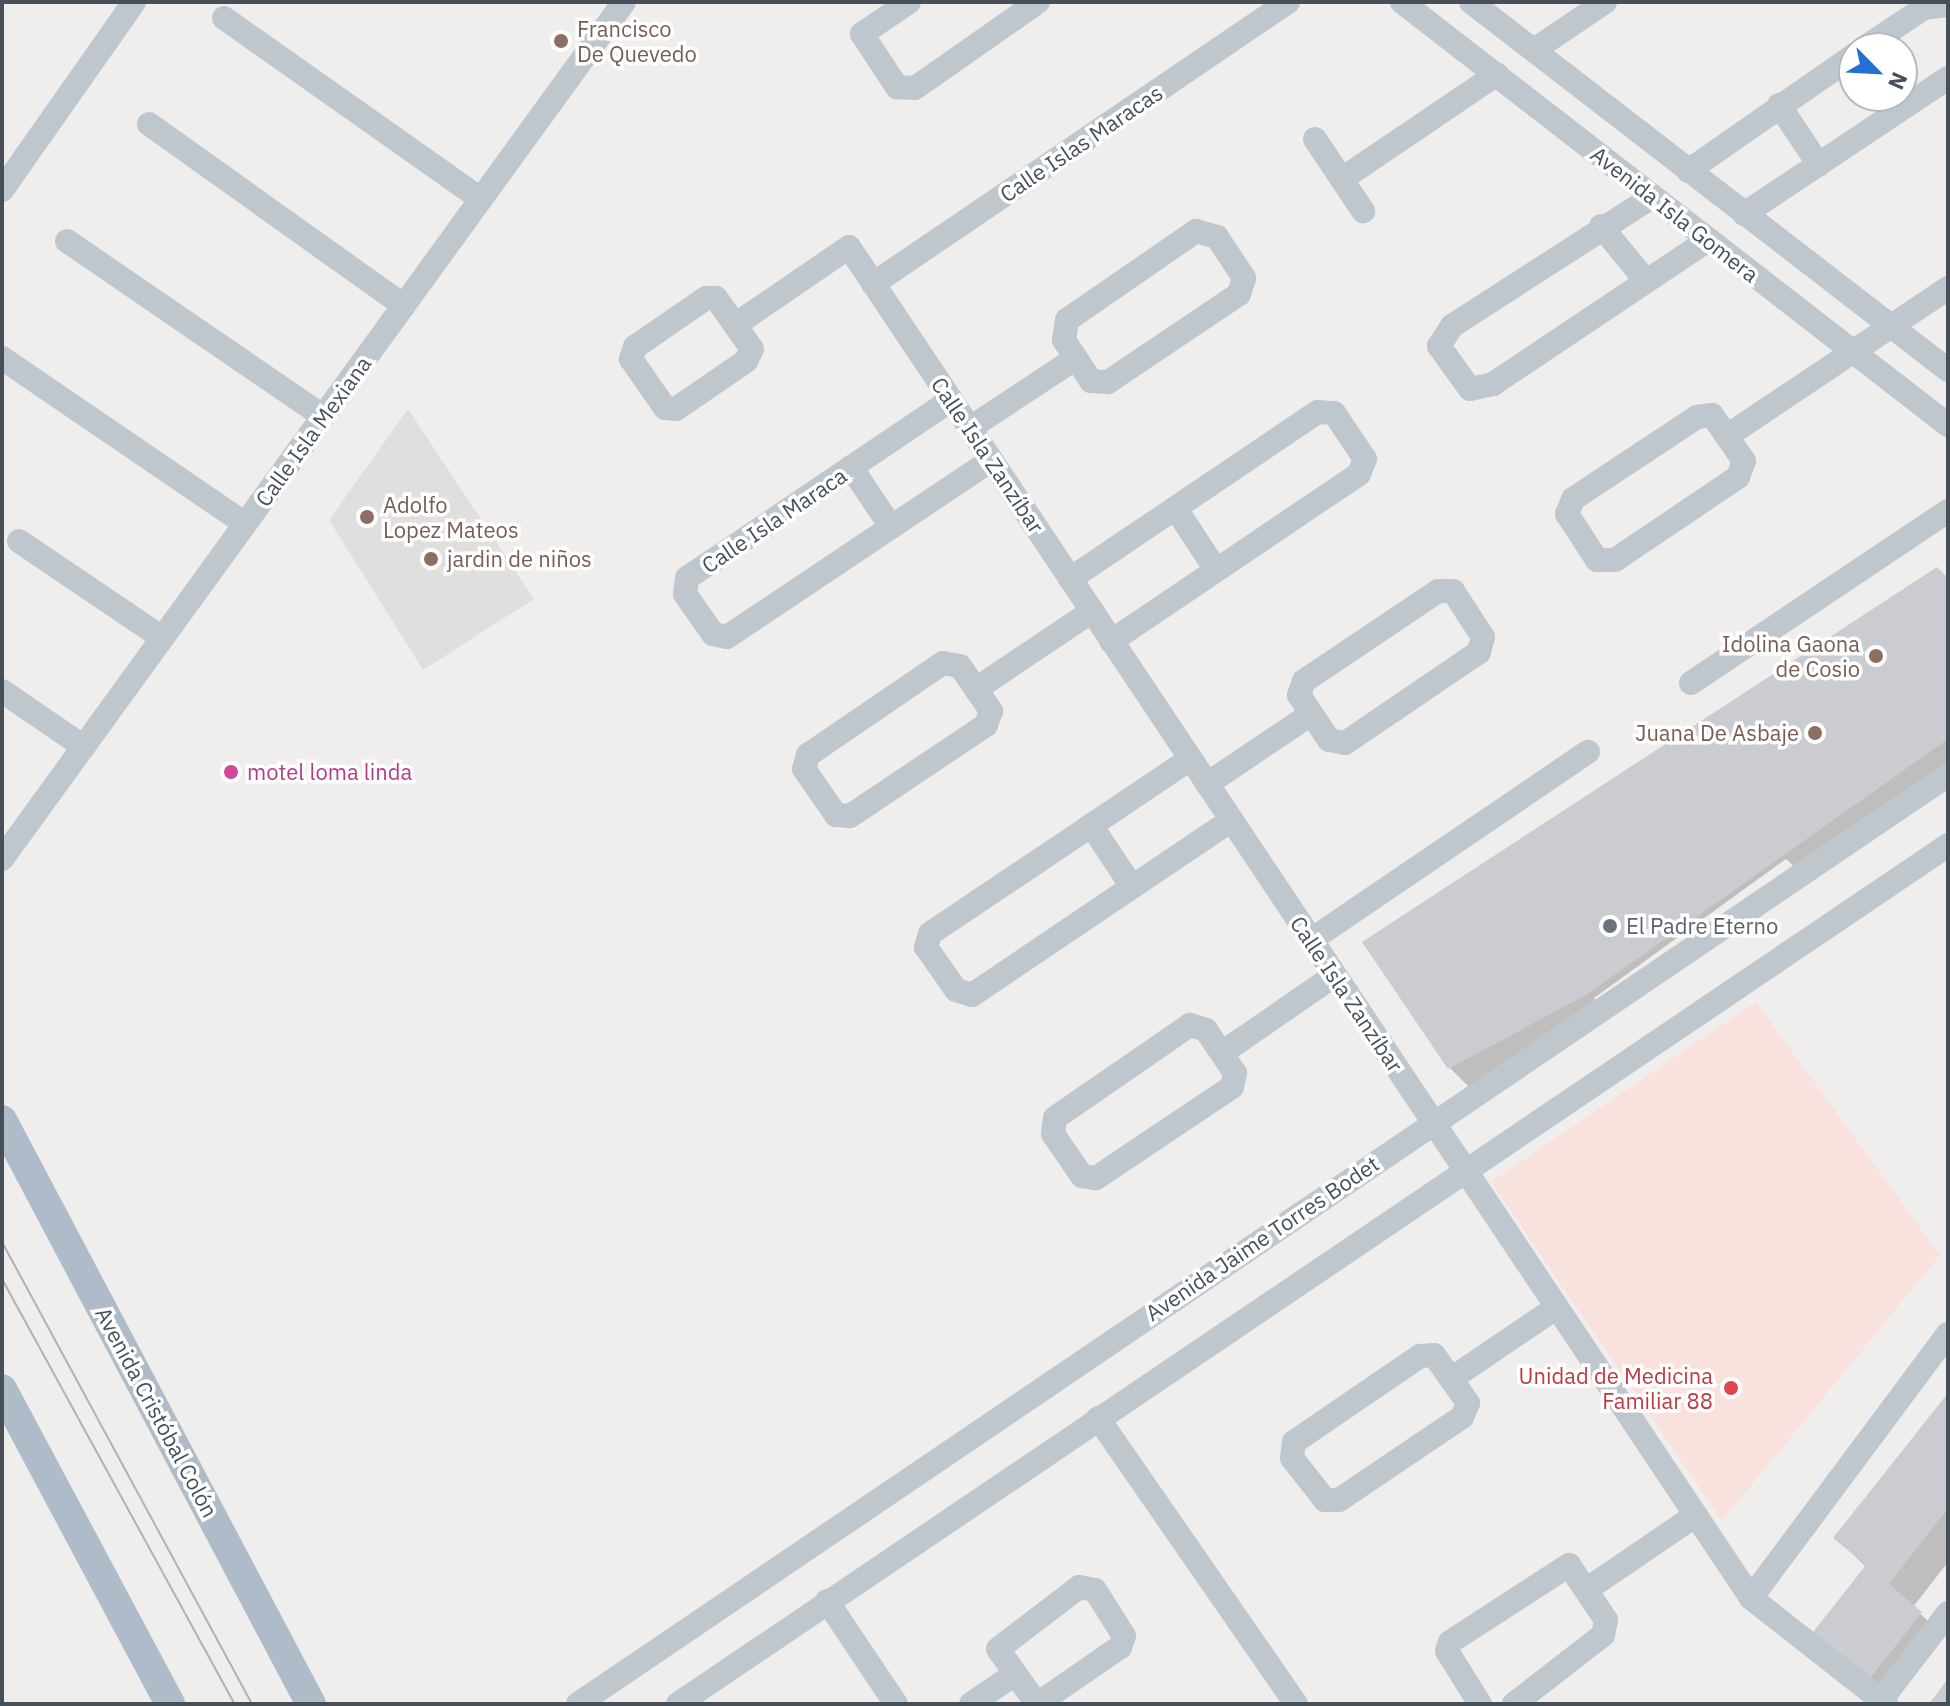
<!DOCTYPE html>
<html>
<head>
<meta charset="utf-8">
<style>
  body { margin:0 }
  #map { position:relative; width:1950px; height:1706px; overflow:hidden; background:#f0eded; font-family:"IBM Plex Sans",sans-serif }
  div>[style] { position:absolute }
  .education>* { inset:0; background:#e1dede }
  .medical>* { inset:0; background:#f9e1de }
  .shadow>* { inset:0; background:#0003 }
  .building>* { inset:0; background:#caccd2 }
  .minor>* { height:24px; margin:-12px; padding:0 12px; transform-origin:12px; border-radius:12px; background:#bfc7ce }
  .major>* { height:30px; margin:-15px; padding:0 15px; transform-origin:15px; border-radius:15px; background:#aebcca }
  .tram>* { height:2px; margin:-1px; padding:0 1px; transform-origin:1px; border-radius:1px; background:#b0b2b7 }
  .dots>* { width:22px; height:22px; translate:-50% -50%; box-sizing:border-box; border:4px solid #fff; border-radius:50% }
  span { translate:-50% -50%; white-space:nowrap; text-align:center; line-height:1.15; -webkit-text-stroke:7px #fff; paint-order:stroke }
  .education-label { font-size:22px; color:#785e54 }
  .left { translate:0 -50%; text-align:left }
  .right { translate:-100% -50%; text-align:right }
  .street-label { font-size:22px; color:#475059 }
  .hotel-label { font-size:22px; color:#b23c85 }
  .worship-label { font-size:22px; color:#5b616d }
  .health-label { font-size:22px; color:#be3a42 }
  .frame { position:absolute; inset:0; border:4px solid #475059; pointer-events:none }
  .north { position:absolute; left:1838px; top:32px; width:80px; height:80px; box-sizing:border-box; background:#fff; border:2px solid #b5b9bd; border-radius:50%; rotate:114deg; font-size:22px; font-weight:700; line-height:32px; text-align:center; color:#475059 }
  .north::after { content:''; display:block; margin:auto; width:28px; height:36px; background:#256ed2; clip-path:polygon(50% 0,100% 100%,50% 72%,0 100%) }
</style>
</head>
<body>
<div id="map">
  <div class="education">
    <i style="clip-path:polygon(408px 409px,534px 599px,423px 670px,329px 520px)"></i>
  </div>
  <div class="medical">
    <i style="clip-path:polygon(1756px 1002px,1940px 1255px,1722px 1521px,1491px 1182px)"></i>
  </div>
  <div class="shadow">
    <i style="clip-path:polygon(1948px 581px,1948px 768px,1799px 871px,1786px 859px,1594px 998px,1608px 1019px,1474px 1092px,1450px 1068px)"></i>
    <i style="clip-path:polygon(1948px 1398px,1948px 1562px,1913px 1607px,1944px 1636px,1893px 1704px,1836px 1659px,1866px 1567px,1836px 1538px)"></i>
  </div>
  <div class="building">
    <i style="clip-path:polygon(1937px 567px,1948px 578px,1948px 739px,1586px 995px,1448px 1069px,1362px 942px)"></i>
    <i style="clip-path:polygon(1948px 1393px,1948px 1508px,1889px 1584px,1922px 1612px,1868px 1681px,1810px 1636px,1866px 1565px,1833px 1538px)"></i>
    <i style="clip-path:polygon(1948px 1679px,1948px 1704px,1929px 1704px)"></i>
  </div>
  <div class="minor">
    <i style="left:909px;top:2px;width:57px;rotate:145.8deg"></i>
    <i style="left:862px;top:34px;width:64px;rotate:56.6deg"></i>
    <i style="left:897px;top:87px;width:18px;rotate:3deg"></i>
    <i style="left:915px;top:88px;width:150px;rotate:-35deg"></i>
    <i style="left:1402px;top:2px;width:691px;rotate:37.77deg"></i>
    <i style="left:1471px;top:2px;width:602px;rotate:37.65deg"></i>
    <i style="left:224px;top:18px;width:314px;rotate:35.2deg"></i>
    <i style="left:1864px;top:48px;width:72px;rotate:-33.7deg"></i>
    <i style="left:1924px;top:8px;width:24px;rotate:-7deg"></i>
    <i style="left:1534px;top:50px;width:86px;rotate:-34.1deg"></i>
    <i style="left:1779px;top:105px;width:72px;rotate:56.3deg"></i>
    <i style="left:149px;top:124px;width:313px;rotate:35.5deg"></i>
    <i style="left:1315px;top:139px;width:87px;rotate:56.3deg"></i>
    <i style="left:1688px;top:171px;width:203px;rotate:-34.9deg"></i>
    <i style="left:1342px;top:179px;width:187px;rotate:-34.1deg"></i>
    <i style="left:2px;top:190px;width:230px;rotate:-54.9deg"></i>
    <i style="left:1652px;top:197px;width:238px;rotate:147.2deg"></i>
    <i style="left:1452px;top:326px;width:24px;rotate:123deg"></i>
    <i style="left:1439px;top:346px;width:53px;rotate:54.2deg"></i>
    <i style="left:1470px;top:389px;width:24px;rotate:-12deg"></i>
    <i style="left:1493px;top:384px;width:259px;rotate:-33.8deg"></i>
    <i style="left:1744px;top:214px;width:245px;rotate:-33.7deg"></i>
    <i style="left:1601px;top:226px;width:71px;rotate:50.7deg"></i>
    <i style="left:1196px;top:231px;width:22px;rotate:16deg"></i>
    <i style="left:1217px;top:237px;width:49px;rotate:56.6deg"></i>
    <i style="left:1244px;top:278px;width:17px;rotate:107deg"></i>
    <i style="left:1239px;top:294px;width:158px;rotate:146.1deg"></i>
    <i style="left:1108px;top:382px;width:17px;rotate:-177deg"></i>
    <i style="left:1091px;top:381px;width:49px;rotate:-123.4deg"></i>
    <i style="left:1064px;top:340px;width:20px;rotate:-81deg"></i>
    <i style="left:1067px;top:320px;width:157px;rotate:-34.6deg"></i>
    <i style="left:67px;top:241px;width:310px;rotate:34.4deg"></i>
    <i style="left:873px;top:284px;width:502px;rotate:-34.2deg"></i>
    <i style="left:706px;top:298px;width:10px"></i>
    <i style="left:716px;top:298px;width:62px;rotate:54.8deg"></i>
    <i style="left:752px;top:349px;width:13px;rotate:117deg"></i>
    <i style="left:746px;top:361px;width:85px;rotate:145.6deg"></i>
    <i style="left:676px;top:409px;width:11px;rotate:-175deg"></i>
    <i style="left:665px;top:408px;width:60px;rotate:-124.8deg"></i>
    <i style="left:631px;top:359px;width:13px;rotate:-72deg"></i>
    <i style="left:635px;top:347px;width:86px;rotate:-34.6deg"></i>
    <i style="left:735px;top:325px;width:138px;rotate:-34.4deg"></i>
    <i style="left:849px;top:247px;width:1624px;rotate:56.27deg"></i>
    <i style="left:1751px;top:1598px;width:172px;rotate:38.1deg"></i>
    <i style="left:2px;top:358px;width:294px;rotate:34.3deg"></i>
    <i style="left:951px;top:400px;width:318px;rotate:146deg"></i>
    <i style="left:687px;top:578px;width:16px;rotate:97deg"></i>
    <i style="left:685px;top:594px;width:49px;rotate:55deg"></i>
    <i style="left:713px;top:634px;width:14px;rotate:12deg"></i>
    <i style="left:727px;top:637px;width:318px;rotate:-33.8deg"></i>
    <i style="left:1712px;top:415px;width:56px;rotate:55.2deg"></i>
    <i style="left:1744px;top:461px;width:17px;rotate:111deg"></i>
    <i style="left:1738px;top:477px;width:148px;rotate:146deg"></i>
    <i style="left:1615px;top:560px;width:18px;rotate:180deg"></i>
    <i style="left:1597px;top:560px;width:55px;rotate:-123.1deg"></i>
    <i style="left:1567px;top:514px;width:16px;rotate:-68deg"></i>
    <i style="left:1573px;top:499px;width:149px;rotate:-33.5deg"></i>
    <i style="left:1697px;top:417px;width:15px;rotate:-8deg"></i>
    <i style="left:970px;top:428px;width:127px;rotate:-33.4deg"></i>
    <i style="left:1727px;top:436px;width:266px;rotate:-33.8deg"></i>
    <i style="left:851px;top:467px;width:72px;rotate:56.3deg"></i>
    <i style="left:1176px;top:509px;width:73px;rotate:56.7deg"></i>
    <i style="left:19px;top:541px;width:173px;rotate:34.1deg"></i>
    <i style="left:1070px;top:579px;width:299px;rotate:-34deg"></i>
    <i style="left:1318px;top:412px;width:16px;rotate:4deg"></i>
    <i style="left:1334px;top:413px;width:55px;rotate:56deg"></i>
    <i style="left:1365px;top:459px;width:16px;rotate:112deg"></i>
    <i style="left:1359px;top:474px;width:299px;rotate:146deg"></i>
    <i style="left:1438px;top:591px;width:15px"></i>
    <i style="left:1453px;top:591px;width:55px;rotate:56.9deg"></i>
    <i style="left:1483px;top:637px;width:16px;rotate:105deg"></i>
    <i style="left:1479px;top:652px;width:162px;rotate:145.8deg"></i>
    <i style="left:1345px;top:743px;width:16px;rotate:-169deg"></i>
    <i style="left:1329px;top:740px;width:54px;rotate:-123.7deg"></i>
    <i style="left:1299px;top:695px;width:15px;rotate:-70deg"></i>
    <i style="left:1304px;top:681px;width:161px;rotate:-33.9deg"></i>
    <i style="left:943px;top:663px;width:17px;rotate:10deg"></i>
    <i style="left:960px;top:666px;width:55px;rotate:55.4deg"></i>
    <i style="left:991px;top:711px;width:15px;rotate:110deg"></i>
    <i style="left:986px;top:725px;width:164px;rotate:146.2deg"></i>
    <i style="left:850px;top:816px;width:14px;rotate:-176deg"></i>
    <i style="left:836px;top:815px;width:56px;rotate:-124.8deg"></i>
    <i style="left:804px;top:769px;width:15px;rotate:-74deg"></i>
    <i style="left:808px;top:755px;width:163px;rotate:-34.3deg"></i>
    <i style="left:1691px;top:683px;width:309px;rotate:-33.8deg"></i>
    <i style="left:976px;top:689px;width:140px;rotate:-33.9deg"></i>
    <i style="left:2px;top:691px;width:99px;rotate:34.3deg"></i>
    <i style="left:1190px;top:759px;width:313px;rotate:146.1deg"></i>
    <i style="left:930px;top:934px;width:14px;rotate:107deg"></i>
    <i style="left:926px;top:947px;width:52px;rotate:55.1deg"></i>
    <i style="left:956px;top:990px;width:17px;rotate:17deg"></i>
    <i style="left:972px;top:995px;width:313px;rotate:-34deg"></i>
    <i style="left:1207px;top:784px;width:125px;rotate:-33.9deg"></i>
    <i style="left:1091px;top:825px;width:74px;rotate:56.5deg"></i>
    <i style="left:2px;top:859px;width:1059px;rotate:-54.03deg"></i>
    <i style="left:1311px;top:940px;width:335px;rotate:-34.2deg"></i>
    <i style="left:1190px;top:1025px;width:17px;rotate:17deg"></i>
    <i style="left:1206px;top:1030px;width:52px;rotate:56deg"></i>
    <i style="left:1235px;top:1073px;width:14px;rotate:102deg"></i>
    <i style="left:1232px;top:1087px;width:164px;rotate:146.2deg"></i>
    <i style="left:1096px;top:1178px;width:14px;rotate:-172deg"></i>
    <i style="left:1082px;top:1176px;width:51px;rotate:-124.6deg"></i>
    <i style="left:1053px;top:1134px;width:16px;rotate:-83deg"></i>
    <i style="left:1055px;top:1118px;width:164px;rotate:-34.6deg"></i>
    <i style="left:1222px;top:1053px;width:137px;rotate:-34.6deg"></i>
    <i style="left:1434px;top:1355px;width:59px;rotate:54.7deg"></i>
    <i style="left:1468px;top:1403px;width:15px;rotate:113deg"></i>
    <i style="left:1462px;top:1417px;width:148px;rotate:146deg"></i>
    <i style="left:1339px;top:1500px;width:14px;rotate:180deg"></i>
    <i style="left:1325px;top:1500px;width:53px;rotate:-128.2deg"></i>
    <i style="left:1292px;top:1458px;width:16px;rotate:-83deg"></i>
    <i style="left:1294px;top:1442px;width:153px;rotate:-34.3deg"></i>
    <i style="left:1420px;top:1356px;width:14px;rotate:-4deg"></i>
    <i style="left:1451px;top:1379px;width:128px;rotate:-34.2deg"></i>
    <i style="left:1098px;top:1418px;width:348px;rotate:55.3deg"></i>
    <i style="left:1079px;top:1587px;width:16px;rotate:11deg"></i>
    <i style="left:1095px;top:1590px;width:54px;rotate:57.8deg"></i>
    <i style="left:1124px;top:1636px;width:12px;rotate:110deg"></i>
    <i style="left:1120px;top:1647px;width:90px;rotate:145.4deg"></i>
    <i style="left:1046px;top:1698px;width:12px;rotate:171deg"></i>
    <i style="left:1034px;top:1700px;width:62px;rotate:-125.2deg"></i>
    <i style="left:998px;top:1649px;width:102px;rotate:-37.4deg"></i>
    <i style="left:1586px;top:1590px;width:133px;rotate:-34.3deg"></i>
    <i style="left:1751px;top:1598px;width:329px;rotate:-53.3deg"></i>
    <i style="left:827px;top:1601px;width:124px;rotate:56.2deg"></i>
    <i style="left:1881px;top:1700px;width:110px;rotate:-52.4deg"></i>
    <i style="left:578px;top:1704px;width:1655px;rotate:-34.14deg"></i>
    <i style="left:678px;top:1704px;width:1533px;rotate:-34.07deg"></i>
    <i style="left:971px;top:1704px;width:53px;rotate:-34.3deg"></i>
    <i style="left:1480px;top:1704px;width:62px;rotate:-121.9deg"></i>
    <i style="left:1447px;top:1651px;width:9px;rotate:-72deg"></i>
    <i style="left:1450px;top:1642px;width:142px;rotate:-32.9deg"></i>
    <i style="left:1569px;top:1565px;width:66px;rotate:56.1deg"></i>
    <i style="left:1606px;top:1620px;width:15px;rotate:101deg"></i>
    <i style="left:1603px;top:1635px;width:113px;rotate:142.2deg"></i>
  </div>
  <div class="major">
    <i style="left:2px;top:1120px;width:661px;rotate:62.12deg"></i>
    <i style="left:2px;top:1389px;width:357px;rotate:61.9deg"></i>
  </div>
  <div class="tram">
    <i style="left:2px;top:1242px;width:525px;rotate:61.58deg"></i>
    <i style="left:2px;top:1279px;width:485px;rotate:61.3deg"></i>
  </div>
  <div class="dots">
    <i style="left:561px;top:41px;background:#8d6e63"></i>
    <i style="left:367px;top:517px;background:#8d6e63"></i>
    <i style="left:431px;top:559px;background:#8d6e63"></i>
    <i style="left:1876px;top:656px;background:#8d6e63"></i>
    <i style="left:1815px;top:733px;background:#8d6e63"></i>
    <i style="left:231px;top:772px;background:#d1479c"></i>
    <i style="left:1610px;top:926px;background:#6b7280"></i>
    <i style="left:1731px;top:1388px;background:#e0444e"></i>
  </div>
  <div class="education-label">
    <span class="left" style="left:577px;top:41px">Francisco<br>De Quevedo</span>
    <span class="left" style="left:383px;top:517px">Adolfo<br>Lopez Mateos</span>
    <span class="left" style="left:447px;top:559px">jardin de niños</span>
    <span class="right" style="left:1860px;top:656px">Idolina Gaona<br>de Cosio</span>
    <span class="right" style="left:1799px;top:733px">Juana De Asbaje</span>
  </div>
  <div class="street-label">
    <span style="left:1081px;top:143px;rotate:-34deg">Calle Islas Maracas</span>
    <span style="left:1675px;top:214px;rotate:38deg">Avenida Isla Gomera</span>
    <span style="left:313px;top:431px;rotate:-54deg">Calle Isla Mexiana</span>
    <span style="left:988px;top:455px;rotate:56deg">Calle Isla Zanzíbar</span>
    <span style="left:774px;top:520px;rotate:-34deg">Calle Isla Maraca</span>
    <span style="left:1347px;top:994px;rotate:56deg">Calle Isla Zanzíbar</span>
    <span style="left:1262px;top:1238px;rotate:-34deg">Avenida Jaime Torres Bodet</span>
    <span style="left:157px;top:1412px;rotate:62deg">Avenida Cristóbal Colón</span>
  </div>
  <div class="hotel-label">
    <span class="left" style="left:247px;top:772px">motel loma linda</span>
  </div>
  <div class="worship-label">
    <span class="left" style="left:1626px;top:926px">El Padre Eterno</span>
  </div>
  <div class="health-label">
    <span class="right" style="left:1713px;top:1388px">Unidad de Medicina<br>Familiar 88</span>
  </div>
  <div class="frame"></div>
  <div class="north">N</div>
</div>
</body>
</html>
